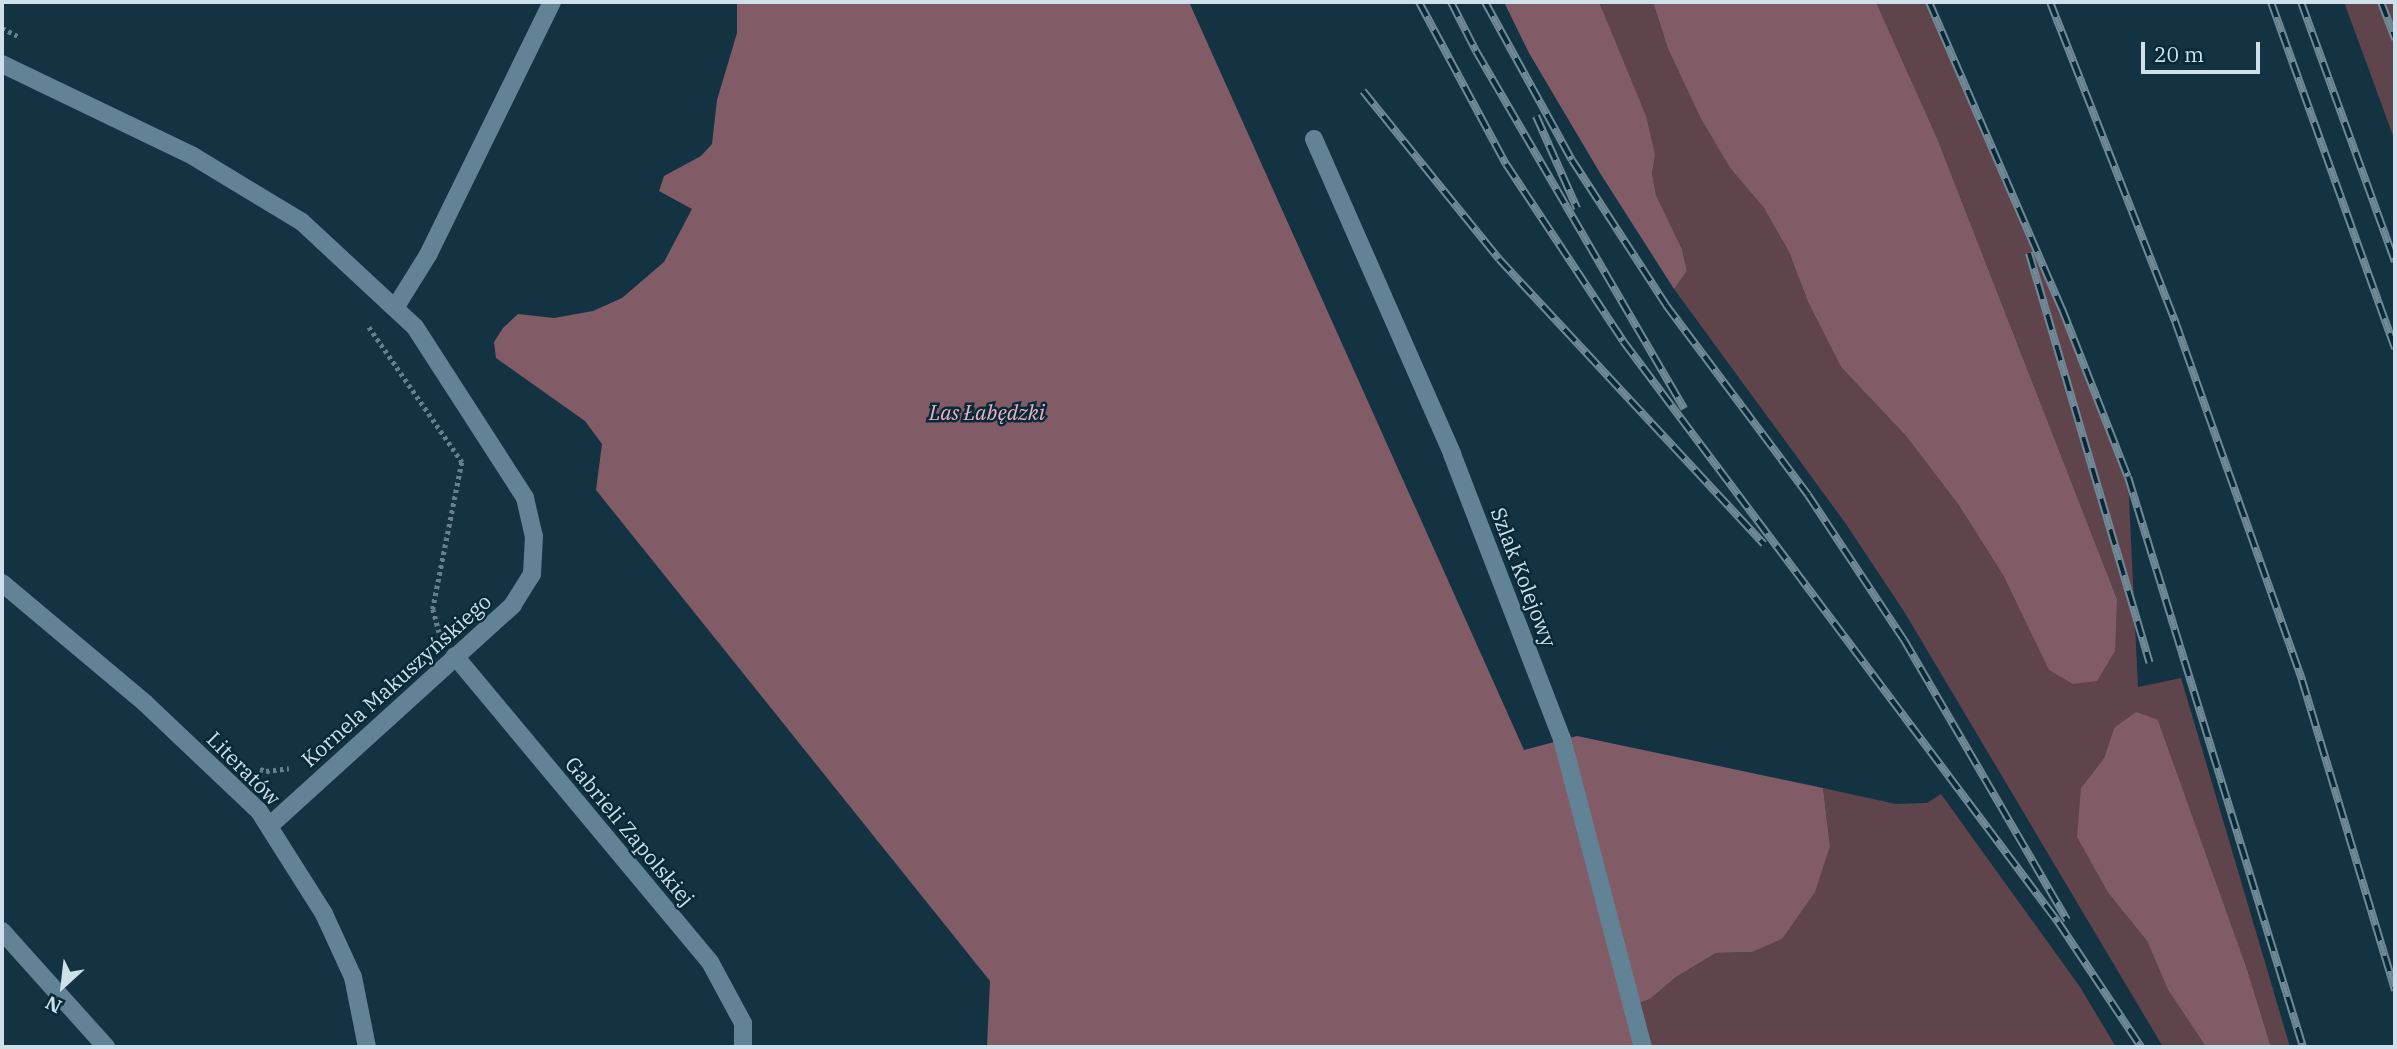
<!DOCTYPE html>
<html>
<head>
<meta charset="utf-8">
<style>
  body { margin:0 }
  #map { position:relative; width:2397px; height:1049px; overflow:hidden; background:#133343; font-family:"IBM Plex Serif",serif }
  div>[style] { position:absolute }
  .green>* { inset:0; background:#5f444c }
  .forest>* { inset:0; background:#815c67 }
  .path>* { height:4.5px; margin-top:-2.25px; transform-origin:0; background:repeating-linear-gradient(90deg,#657f8c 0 3.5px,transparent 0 7px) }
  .service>* { height:18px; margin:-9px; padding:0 9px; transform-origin:9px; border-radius:9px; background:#628396 }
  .minor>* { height:18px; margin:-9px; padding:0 9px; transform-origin:9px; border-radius:9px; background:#628396 }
  .rail>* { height:8px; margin-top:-4px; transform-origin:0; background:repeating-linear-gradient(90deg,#072938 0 16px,#708996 0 32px); box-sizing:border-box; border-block:2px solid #708996 }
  span { translate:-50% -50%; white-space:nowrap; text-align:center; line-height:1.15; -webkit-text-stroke:5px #072938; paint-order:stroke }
  .park-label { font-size:21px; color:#f2b0c4; font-style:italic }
  .street-label { font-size:21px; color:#cee0ea }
  .frame { position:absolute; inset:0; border:4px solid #cee0ea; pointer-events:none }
  .north { position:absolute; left:28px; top:951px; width:70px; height:70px; -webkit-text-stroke:5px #072938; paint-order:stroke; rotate:207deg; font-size:19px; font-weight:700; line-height:28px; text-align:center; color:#cee0ea }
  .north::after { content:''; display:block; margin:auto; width:24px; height:32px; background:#cee0ea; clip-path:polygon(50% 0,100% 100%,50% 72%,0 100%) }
  .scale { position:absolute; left:2141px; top:42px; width:119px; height:32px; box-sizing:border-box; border:4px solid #cee0ea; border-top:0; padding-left:9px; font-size:21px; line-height:24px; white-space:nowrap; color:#cee0ea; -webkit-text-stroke:5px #072938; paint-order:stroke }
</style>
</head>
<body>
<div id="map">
  <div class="green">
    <i style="clip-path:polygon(1599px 2px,1653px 2px,1668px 49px,1701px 119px,1730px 168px,1764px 208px,1789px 252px,1808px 302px,1841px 367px,1906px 436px,1958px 504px,2003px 575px,2049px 669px,2117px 599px,1937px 138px,1876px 2px,1929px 2px,2062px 309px,2128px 477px,2138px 687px,2181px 678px,2290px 1047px,2271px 1047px,2247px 969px,2158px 720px,2114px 728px,2104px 758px,2081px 788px,2109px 894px,2147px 941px,2168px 990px,2206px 1047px,2163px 1047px,1905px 613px,1846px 524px,1674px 289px,1687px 271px,1682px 249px,1656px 195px,1652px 174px,1655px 155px)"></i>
    <i style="clip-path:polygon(2344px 2px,2395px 2px,2395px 141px)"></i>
    <i style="clip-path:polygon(1823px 788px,1896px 804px,1927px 803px,1941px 794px,2080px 987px,2116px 1047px,1643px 1047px,1633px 1005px,1650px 999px,1676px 977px,1716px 953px,1752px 952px,1830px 846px)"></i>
  </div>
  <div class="forest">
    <i style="clip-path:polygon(737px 2px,1189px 2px,1524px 750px,1577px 736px,1823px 788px,1830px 846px,1815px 892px,1782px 939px,1752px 952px,1716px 953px,1676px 977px,1650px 999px,1634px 1005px,1643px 1047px,987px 1047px,990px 981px,596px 490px,602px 444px,585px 421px,496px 358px,494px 342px,503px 328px,518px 314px,554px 318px,593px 311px,622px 298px,664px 262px,692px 209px,659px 191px,664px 176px,701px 156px,712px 144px,717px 100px,737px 33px)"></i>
    <i style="clip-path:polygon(1504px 2px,1599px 2px,1646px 116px,1655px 155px,1652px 174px,1656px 195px,1682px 249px,1687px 271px,1674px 289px,1600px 173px,1529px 53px)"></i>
    <i style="clip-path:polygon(1653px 2px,1876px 2px,1937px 138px,2117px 599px,2115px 651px,2097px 681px,2073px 684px,2049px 670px,2003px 575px,1958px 504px,1906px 436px,1841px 367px,1808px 302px,1789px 252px,1764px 208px,1730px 168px,1701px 119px,1668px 49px)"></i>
    <i style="clip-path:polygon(2136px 712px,2158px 720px,2247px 969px,2271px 1047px,2206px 1047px,2168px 990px,2147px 941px,2109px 894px,2077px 837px,2081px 788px,2104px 758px,2114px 728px)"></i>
  </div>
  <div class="path">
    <i style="left:2px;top:28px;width:18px;rotate:27deg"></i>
    <i style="left:369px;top:327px;width:164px;rotate:55.4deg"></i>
    <i style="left:462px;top:462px;width:150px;rotate:101.2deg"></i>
    <i style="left:433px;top:609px;width:24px;rotate:75deg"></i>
    <i style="left:260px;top:769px;width:6px;rotate:18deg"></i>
    <i style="left:266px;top:771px;width:23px;rotate:-7deg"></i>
  </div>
  <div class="service">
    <i style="left:1314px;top:139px;width:344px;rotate:66.3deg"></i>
    <i style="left:1452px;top:454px;width:305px;rotate:68.9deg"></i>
    <i style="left:1562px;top:739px;width:318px;rotate:75.3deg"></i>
    <i style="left:395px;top:308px;width:62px;rotate:-58.1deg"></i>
    <i style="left:428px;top:255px;width:282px;rotate:-63.9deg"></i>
  </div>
  <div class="minor">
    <i style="left:2px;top:64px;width:212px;rotate:25.7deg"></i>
    <i style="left:193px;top:156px;width:127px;rotate:31.2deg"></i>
    <i style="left:302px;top:222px;width:154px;rotate:42.9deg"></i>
    <i style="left:415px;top:327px;width:203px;rotate:57.2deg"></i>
    <i style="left:525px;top:498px;width:39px;rotate:77deg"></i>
    <i style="left:534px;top:536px;width:38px;rotate:93deg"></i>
    <i style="left:532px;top:574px;width:36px;rotate:122deg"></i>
    <i style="left:513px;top:605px;width:329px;rotate:137.8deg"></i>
    <i style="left:2px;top:583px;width:187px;rotate:40deg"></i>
    <i style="left:145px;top:703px;width:157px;rotate:43.5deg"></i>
    <i style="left:259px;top:811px;width:122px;rotate:57.7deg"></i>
    <i style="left:324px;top:914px;width:69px;rotate:65.3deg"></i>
    <i style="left:353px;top:977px;width:71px;rotate:78.7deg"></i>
    <i style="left:455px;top:656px;width:398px;rotate:50.2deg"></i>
    <i style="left:710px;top:962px;width:69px;rotate:61.6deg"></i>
    <i style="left:743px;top:1023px;width:24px;rotate:90deg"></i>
    <i style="left:2px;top:931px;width:156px;rotate:48.1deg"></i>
  </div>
  <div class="rail">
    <i style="left:1419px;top:2px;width:184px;rotate:61.8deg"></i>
    <i style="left:1506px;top:164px;width:212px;rotate:56.5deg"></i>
    <i style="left:1623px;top:341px;width:726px;rotate:53.18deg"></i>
    <i style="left:2058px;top:922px;width:150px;rotate:56.4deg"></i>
    <i style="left:1451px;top:2px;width:55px;rotate:63deg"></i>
    <i style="left:1476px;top:51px;width:414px;rotate:59.8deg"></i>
    <i style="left:1485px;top:2px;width:180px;rotate:61.2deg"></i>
    <i style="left:1572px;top:160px;width:173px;rotate:57deg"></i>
    <i style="left:1666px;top:305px;width:237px;rotate:53.2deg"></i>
    <i style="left:1808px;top:495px;width:174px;rotate:56.5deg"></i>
    <i style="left:1904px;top:640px;width:324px;rotate:59.8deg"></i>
    <i style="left:1929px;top:2px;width:335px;rotate:66.6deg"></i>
    <i style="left:2062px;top:309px;width:180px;rotate:68.6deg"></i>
    <i style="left:2128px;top:477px;width:596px;rotate:72.93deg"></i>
    <i style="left:2050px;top:2px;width:343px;rotate:68.6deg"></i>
    <i style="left:2175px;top:321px;width:381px;rotate:70.5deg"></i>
    <i style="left:2302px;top:680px;width:324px;rotate:73.3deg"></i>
    <i style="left:2271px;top:2px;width:368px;rotate:70.3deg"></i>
    <i style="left:2301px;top:2px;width:276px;rotate:70.1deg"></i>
    <i style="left:2381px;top:2px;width:40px;rotate:69deg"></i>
    <i style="left:1363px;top:91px;width:216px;rotate:51deg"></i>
    <i style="left:1499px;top:259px;width:389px;rotate:47.1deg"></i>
    <i style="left:1536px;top:116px;width:101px;rotate:66deg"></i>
    <i style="left:2029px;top:253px;width:427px;rotate:73.6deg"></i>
  </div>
  <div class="park-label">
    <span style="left:987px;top:412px">Las Łabędzki</span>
  </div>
  <div class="street-label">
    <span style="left:1524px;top:577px;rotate:69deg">Szlak Kolejowy</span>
    <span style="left:396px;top:680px;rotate:-42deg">Kornela Makuszyńskiego</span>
    <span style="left:244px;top:768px;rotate:45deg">Literatów</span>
    <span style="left:630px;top:831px;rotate:50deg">Gabrieli Zapolskiej</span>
  </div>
  <div class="frame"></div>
  <div class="north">N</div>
  <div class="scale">20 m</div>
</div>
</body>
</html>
